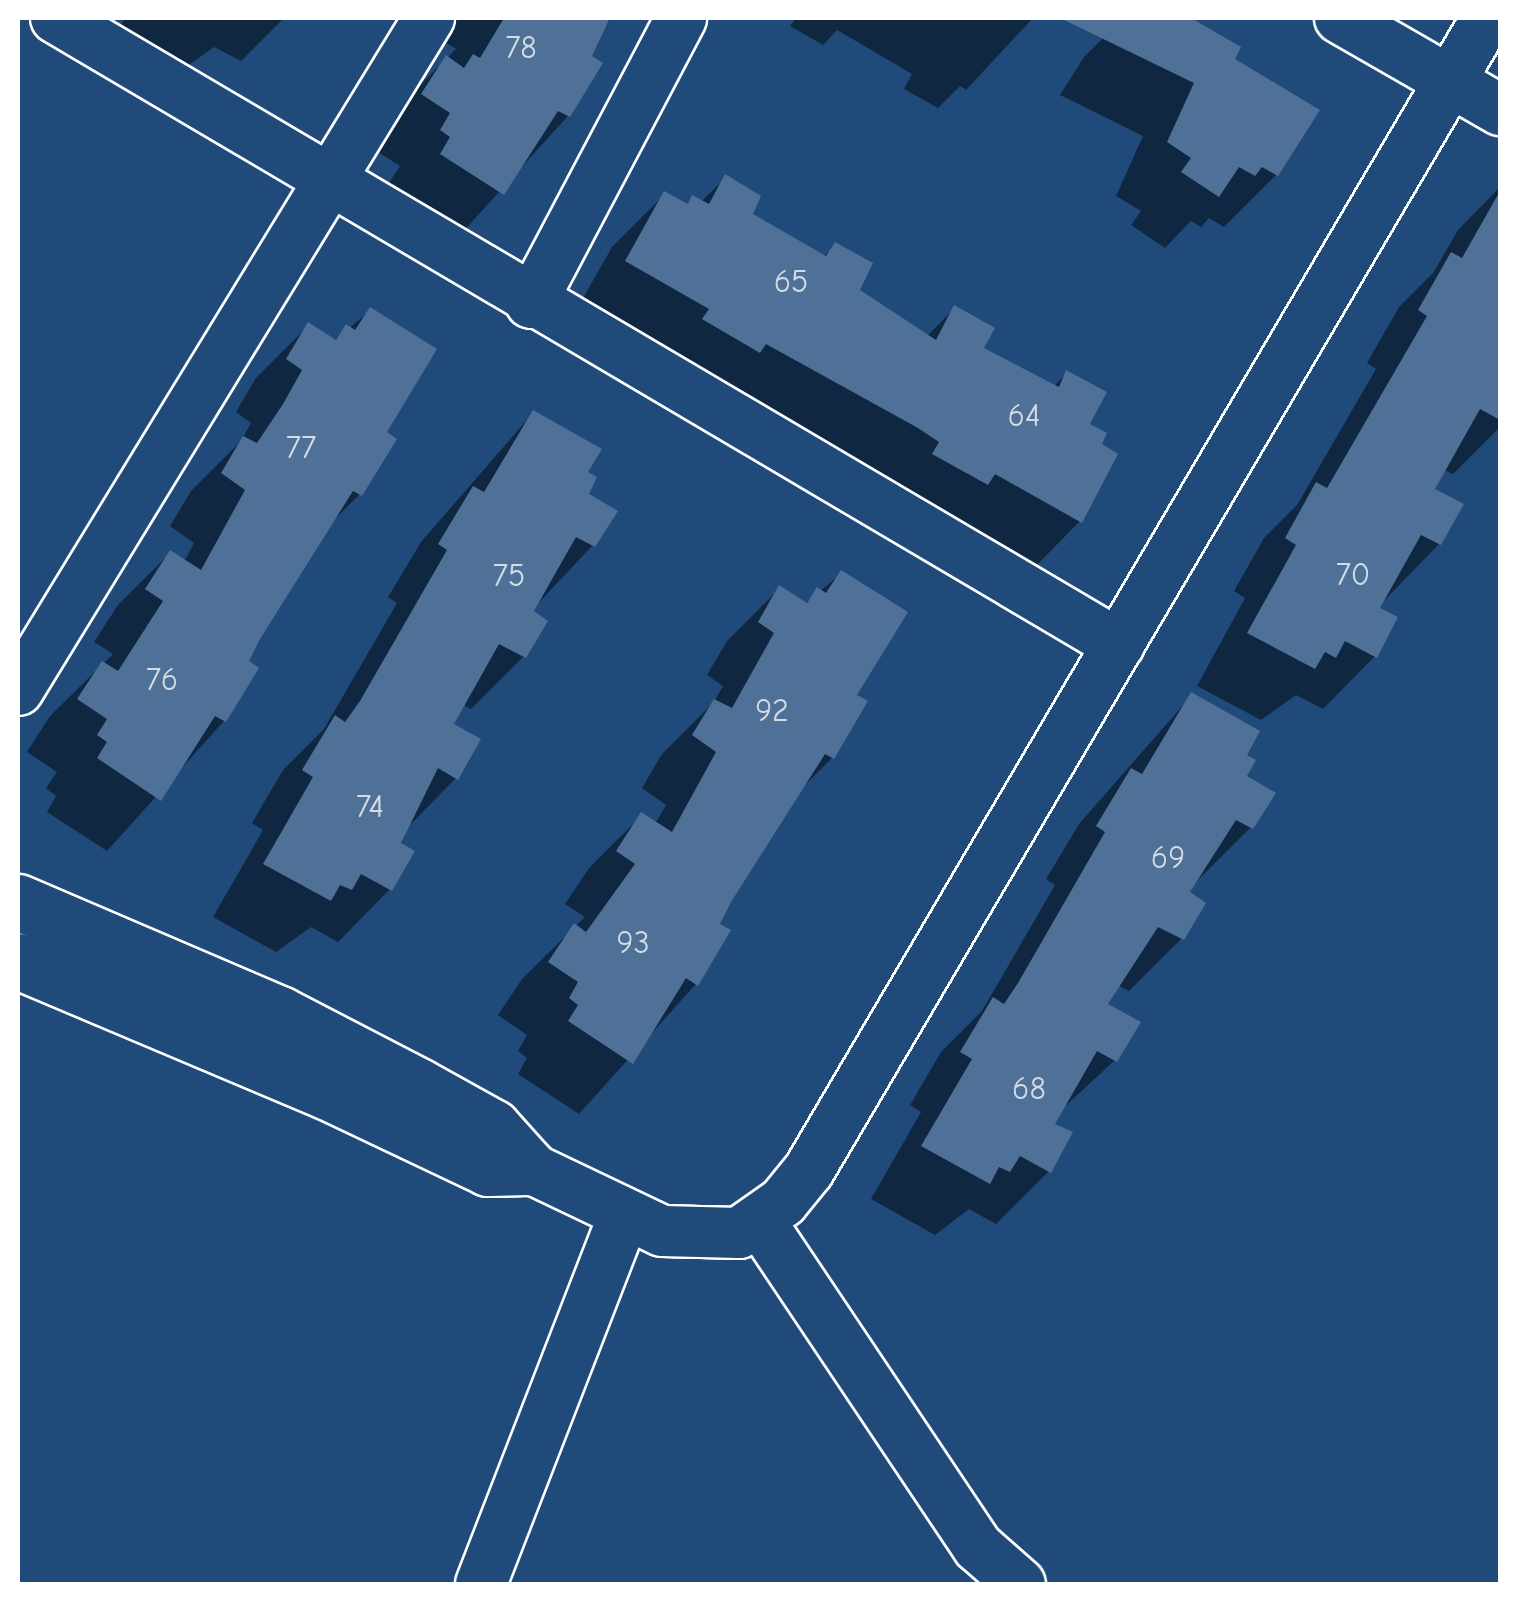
<!DOCTYPE html>
<html>
<head>
<meta charset="utf-8">
<style>
  body { margin:0 }
  #map { position:relative; width:1518px; height:1602px; overflow:hidden; background:#1f4a7a; font-family:"Comic Neue",sans-serif }
  div>[style] { position:absolute }
  .shadow>* { inset:0; background:#0007 }
  .building>* { inset:0; background:#507197 }
  .roads { filter:drop-shadow(2px 0 #fff) drop-shadow(-2px 0 #fff) drop-shadow(0 2px #fff) drop-shadow(0 -2px #fff) }
  .street>* { height:50px; margin:-25px; padding:0 25px; transform-origin:25px; border-radius:25px; background:#1f4a7a }
  .secondary>* { height:55px; margin:-27.5px; padding:0 27.5px; transform-origin:27.5px; border-radius:27.5px; background:#1f4a7a }
  span { translate:-50% -50%; white-space:nowrap; text-align:center; line-height:1.15; -webkit-text-stroke:8px #1f4a7a; paint-order:stroke }
  .number-label { font-size:32px; color:#d3dce5 }
  .number-label span { -webkit-text-stroke-width:0 }
  .frame { position:absolute; inset:0; border:20px solid #fff; pointer-events:none }
</style>
</head>
<body>
<div id="map">
  <div class="shadow">
    <i style="clip-path:polygon(125px 18px,284px 18px,241px 61px,214px 47px,179px 72px,114px 37px)"></i>
    <i style="clip-path:polygon(450px 18px,611px 18px,588px 57px,568px 116px,450px 246px,390px 207px,399px 190px,389px 183px,400px 166px,370px 147px,394px 111px,456px 49px,437px 37px)"></i>
    <i style="clip-path:polygon(796px 18px,1033px 18px,966px 90px,960px 86px,938px 108px,904px 89px,912px 74px,837px 30px,823px 45px,790px 26px)"></i>
    <i style="clip-path:polygon(1123px 18px,1160px 18px,1178px 27px,1187px 18px,1238px 48px,1231px 60px,1276px 175px,1224px 227px,1209px 218px,1201px 227px,1191px 221px,1165px 248px,1131px 225px,1141px 211px,1116px 196px,1143px 136px,1060px 95px,1084px 57px)"></i>
    <i style="clip-path:polygon(726px 177px,749px 215px,823px 257px,836px 245px,857px 291px,927px 336px,955px 308px,981px 349px,1053px 387px,1067px 373px,1087px 424px,1080px 521px,1028px 574px,574px 314px,612px 247px,665px 194px,686px 206px,693px 198px,701px 202px)"></i>
    <i style="clip-path:polygon(1500px 187px,1500px 427px,1453px 474px,1443px 469px,1432px 490px,1439px 544px,1376px 609px,1375px 656px,1323px 709px,1296px 695px,1261px 720px,1197px 686px,1245px 598px,1234px 591px,1264px 538px,1297px 505px,1376px 369px,1367px 363px,1399px 307px,1433px 273px,1458px 230px)"></i>
    <i style="clip-path:polygon(370px 311px,383px 433px,360px 494px,327px 527px,258px 638px,224px 721px,107px 851px,47px 812px,56px 796px,46px 788px,57px 772px,27px 752px,50px 716px,113px 654px,94px 642px,118px 605px,170px 553px,184px 562px,194px 543px,170px 526px,191px 491px,241px 441px,251px 423px,236px 412px,256px 378px,309px 325px,333px 341px)"></i>
    <i style="clip-path:polygon(533px 413px,585px 473px,593px 545px,530px 612px,524px 656px,471px 709px,462px 704px,451px 725px,456px 778px,405px 830px,390px 889px,338px 942px,311px 927px,276px 952px,213px 917px,263px 830px,252px 823px,283px 770px,324px 729px,397px 603px,388px 597px,421px 542px)"></i>
    <i style="clip-path:polygon(841px 574px,853px 696px,832px 758px,798px 792px,729px 901px,696px 984px,579px 1114px,518px 1074px,527px 1058px,518px 1051px,527px 1035px,498px 1015px,522px 979px,585px 917px,565px 904px,589px 868px,642px 815px,655px 824px,666px 805px,642px 788px,662px 754px,714px 702px,723px 686px,707px 675px,727px 641px,780px 588px,804px 604px)"></i>
    <i style="clip-path:polygon(1192px 695px,1244px 756px,1251px 827px,1186px 892px,1182px 938px,1129px 991px,1117px 985px,1104px 1004px,1115px 1060px,1060px 1111px,1052px 1125px,1049px 1171px,996px 1224px,969px 1209px,935px 1235px,871px 1199px,921px 1112px,910px 1105px,941px 1052px,982px 1011px,1055px 885px,1046px 879px,1079px 824px)"></i>
  </div>
  <div class="building">
    <i style="clip-path:polygon(504px 18px,610px 18px,592px 56px,603px 63px,570px 117px,558px 111px,504px 195px,440px 154px,450px 137px,440px 130px,450px 113px,421px 94px,446px 55px,464px 68px,473px 54px,480px 58px)"></i>
    <i style="clip-path:polygon(1060px 18px,1191px 18px,1241px 47px,1235px 59px,1320px 110px,1278px 176px,1262px 167px,1255px 176px,1239px 167px,1219px 197px,1181px 172px,1191px 158px,1167px 142px,1194px 83px)"></i>
    <i style="clip-path:polygon(725px 174px,761px 196px,753px 214px,826px 256px,835px 242px,873px 263px,860px 290px,936px 340px,954px 305px,995px 328px,984px 348px,1059px 387px,1066px 370px,1107px 392px,1090px 424px,1107px 433px,1102px 444px,1118px 454px,1082px 523px,995px 474px,988px 485px,932px 454px,939px 442px,918px 428px,766px 344px,760px 353px,702px 319px,709px 309px,625px 261px,664px 191px,688px 204px,692px 195px,709px 204px)"></i>
    <i style="clip-path:polygon(1500px 191px,1500px 420px,1480px 409px,1435px 489px,1464px 504px,1441px 545px,1421px 535px,1380px 608px,1398px 617px,1377px 658px,1345px 641px,1336px 658px,1325px 652px,1315px 669px,1247px 633px,1296px 545px,1285px 538px,1316px 482px,1327px 488px,1427px 316px,1418px 310px,1451px 252px,1462px 258px)"></i>
    <i style="clip-path:polygon(370px 307px,437px 349px,387px 432px,397px 439px,362px 496px,353px 491px,260px 639px,249px 661px,259px 668px,226px 722px,215px 716px,161px 801px,97px 758px,107px 742px,97px 735px,107px 719px,77px 699px,102px 661px,118px 671px,163px 601px,145px 589px,170px 550px,201px 570px,245px 490px,221px 473px,243px 436px,257px 443px,283px 404px,302px 370px,286px 359px,308px 322px,336px 340px,346px 324px,355px 330px)"></i>
    <i style="clip-path:polygon(533px 410px,602px 449px,588px 472px,597px 477px,589px 494px,618px 511px,595px 547px,576px 537px,534px 611px,548px 621px,526px 658px,499px 644px,454px 724px,481px 739px,458px 780px,438px 768px,401px 843px,415px 851px,392px 891px,361px 874px,352px 890px,340px 885px,331px 901px,263px 864px,313px 777px,302px 770px,335px 715px,345px 722px,360px 701px,447px 550px,438px 544px,473px 486px,484px 492px)"></i>
    <i style="clip-path:polygon(841px 570px,908px 612px,857px 695px,868px 701px,834px 759px,825px 754px,731px 902px,720px 924px,731px 930px,698px 986px,686px 978px,633px 1064px,568px 1021px,578px 1005px,569px 998px,578px 982px,548px 962px,574px 923px,586px 932px,635px 864px,616px 851px,641px 812px,672px 832px,716px 752px,692px 735px,714px 699px,732px 708px,774px 633px,758px 622px,779px 585px,807px 603px,817px 587px,826px 593px)"></i>
    <i style="clip-path:polygon(1191px 692px,1260px 731px,1247px 755px,1256px 760px,1247px 776px,1276px 793px,1253px 829px,1236px 820px,1190px 892px,1206px 903px,1184px 940px,1158px 927px,1108px 1004px,1141px 1022px,1117px 1062px,1097px 1051px,1055px 1124px,1073px 1132px,1051px 1173px,1020px 1156px,1010px 1172px,999px 1167px,990px 1184px,921px 1146px,972px 1059px,960px 1052px,993px 997px,1004px 1004px,1018px 983px,1105px 832px,1096px 826px,1131px 768px,1142px 774px)"></i>
  </div>
  <div class="roads">
    <div class="street">
      <i style="left:56px;top:18px;width:1234px;rotate:30.53deg"></i>
      <i style="left:1340px;top:18px;width:185px;rotate:29.9deg"></i>
      <i style="left:531px;top:303px;width:322px;rotate:-62.2deg"></i>
      <i style="left:18px;top:690px;width:788px;rotate:-58.55deg"></i>
      <i style="left:528px;top:1167px;width:148px;rotate:25.5deg"></i>
      <i style="left:662px;top:1231px;width:77px;rotate:1.5deg"></i>
      <i style="left:739px;top:1233px;width:54px;rotate:-35.2deg"></i>
      <i style="left:783px;top:1202px;width:41px;rotate:-50.9deg"></i>
      <i style="left:809px;top:1170px;width:1337px;rotate:-59.52deg"></i>
      <i style="left:761px;top:1223px;width:390px;rotate:56.2deg"></i>
      <i style="left:978px;top:1547px;width:56px;rotate:41.4deg"></i>
      <i style="left:481px;top:1584px;width:395px;rotate:-68.8deg"></i>
    </div>
    <div class="secondary">
      <i style="left:18px;top:902px;width:284px;rotate:23.2deg"></i>
      <i style="left:279px;top:1014px;width:157px;rotate:27.4deg"></i>
      <i style="left:418px;top:1086px;width:85px;rotate:29deg"></i>
      <i style="left:492px;top:1127px;width:54px;rotate:48deg"></i>
      <i style="left:18px;top:961px;width:334px;rotate:22.9deg"></i>
      <i style="left:326px;top:1091px;width:179px;rotate:25.4deg"></i>
      <i style="left:488px;top:1168px;width:40px;rotate:-1.4deg"></i>
    </div>
  </div>
  <div class="number-label">
    <span style="left:521px;top:48px">78</span>
    <span style="left:791px;top:282px">65</span>
    <span style="left:1024px;top:416px">64</span>
    <span style="left:301px;top:448px">77</span>
    <span style="left:1353px;top:575px">70</span>
    <span style="left:509px;top:576px">75</span>
    <span style="left:162px;top:680px">76</span>
    <span style="left:772px;top:711px">92</span>
    <span style="left:370px;top:807px">74</span>
    <span style="left:1168px;top:858px">69</span>
    <span style="left:633px;top:943px">93</span>
    <span style="left:1029px;top:1089px">68</span>
  </div>
  <div class="frame"></div>
</div>
</body>
</html>
